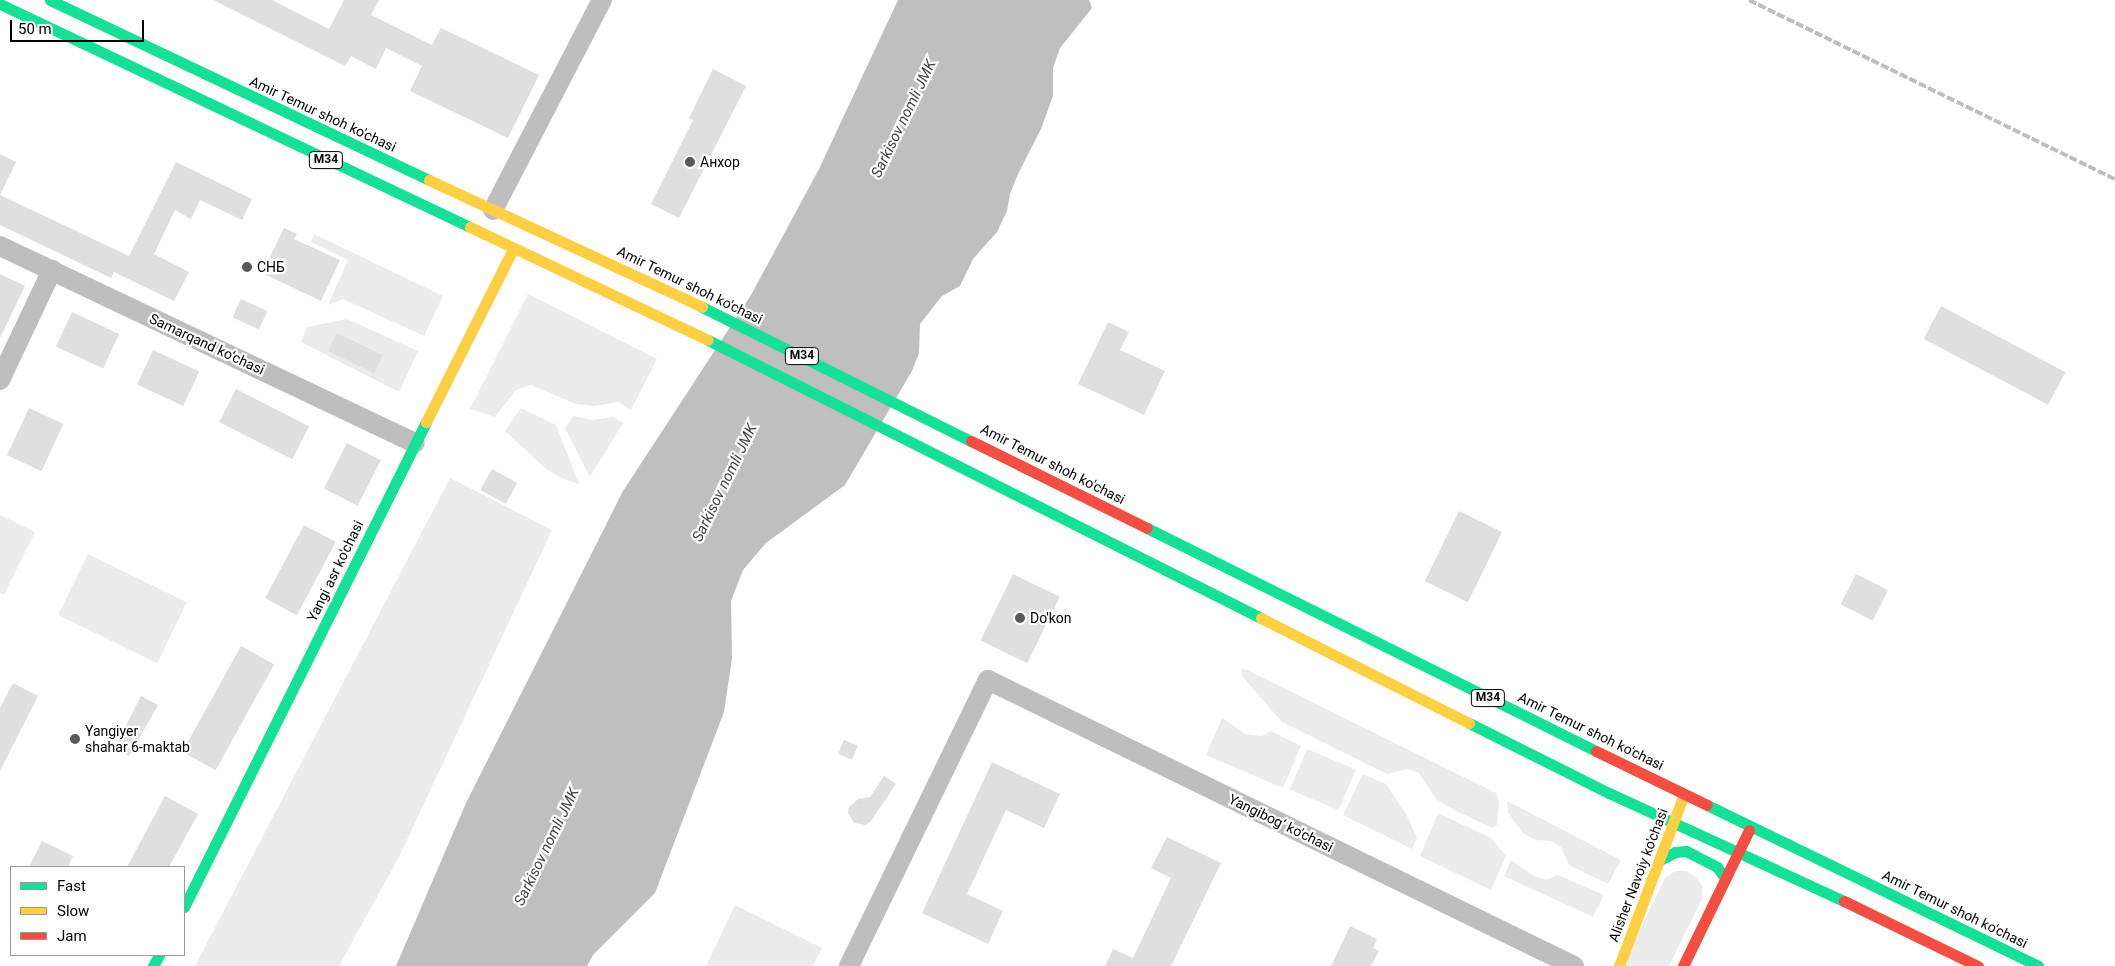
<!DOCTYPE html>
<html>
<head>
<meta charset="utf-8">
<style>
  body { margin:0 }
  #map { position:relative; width:2115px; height:966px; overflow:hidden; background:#fff; font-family:Roboto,sans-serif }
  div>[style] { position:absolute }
  .green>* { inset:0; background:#ececec; transform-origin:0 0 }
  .water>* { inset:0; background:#bfbfbf }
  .building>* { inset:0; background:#dfdfdf; transform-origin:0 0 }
  .street>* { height:20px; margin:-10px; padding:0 10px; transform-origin:10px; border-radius:10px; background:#bebebe }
  .fast>* { height:11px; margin:-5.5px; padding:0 5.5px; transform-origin:5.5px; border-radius:5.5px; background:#16e098 }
  .slow>* { height:11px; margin:-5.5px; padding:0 5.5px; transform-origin:5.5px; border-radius:5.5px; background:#ffcf43 }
  .jam>* { height:11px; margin:-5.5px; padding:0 5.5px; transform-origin:5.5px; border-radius:5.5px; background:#f24e42 }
  .rail>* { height:4px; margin-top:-2px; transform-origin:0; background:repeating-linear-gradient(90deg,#bebebe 0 8px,transparent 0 10.5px) }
  .dots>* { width:14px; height:14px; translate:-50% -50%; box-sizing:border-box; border:2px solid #fff; border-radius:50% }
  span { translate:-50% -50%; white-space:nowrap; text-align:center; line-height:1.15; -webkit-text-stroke:4.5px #fff; paint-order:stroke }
  .shield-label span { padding:1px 4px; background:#fff; border:1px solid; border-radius:4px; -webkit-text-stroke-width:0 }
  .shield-label { font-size:12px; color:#000; font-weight:700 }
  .street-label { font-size:14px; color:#000 }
  .poi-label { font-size:14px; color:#000 }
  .left { translate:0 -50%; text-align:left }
  .water-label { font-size:15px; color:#444; font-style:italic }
  .legend { position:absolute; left:10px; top:866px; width:175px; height:90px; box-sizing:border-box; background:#fff; border:1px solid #999; margin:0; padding:6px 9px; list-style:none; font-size:15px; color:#000 }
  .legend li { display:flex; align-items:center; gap:10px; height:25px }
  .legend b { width:25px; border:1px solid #999 }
  .scale { position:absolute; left:10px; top:20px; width:134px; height:22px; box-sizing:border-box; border:2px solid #000; border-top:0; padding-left:6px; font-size:15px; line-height:18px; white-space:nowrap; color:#000; -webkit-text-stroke:4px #fff; paint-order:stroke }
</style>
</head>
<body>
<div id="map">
  <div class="green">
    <i style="clip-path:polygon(314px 234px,443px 296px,424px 336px,343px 299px,328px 305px,348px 260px,311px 242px)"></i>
    <i style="clip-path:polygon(528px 294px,657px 359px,631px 410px,618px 402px,595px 406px,576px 404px,531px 385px,516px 390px,495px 417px,470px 409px)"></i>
    <i style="clip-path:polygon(347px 319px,418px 351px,399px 392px,301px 342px,307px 327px)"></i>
    <i style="clip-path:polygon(521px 408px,556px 425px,579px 484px,564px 479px,546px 469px,505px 431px)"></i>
    <i style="clip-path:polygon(573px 416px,592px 420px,614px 417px,623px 423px,590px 477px,565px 428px)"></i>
    <i style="clip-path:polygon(450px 478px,552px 530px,400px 855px,339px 966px,195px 966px)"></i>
    <i style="clip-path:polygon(0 515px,35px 532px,4px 595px,0 593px)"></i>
    <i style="left:88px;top:554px;width:110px;height:68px;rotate:26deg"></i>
    <i style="clip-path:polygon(1241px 669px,1245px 669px,1496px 793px,1499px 801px,1497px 825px,1492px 828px,1452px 809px,1436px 799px,1419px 773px,1407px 769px,1387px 774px,1282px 722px,1243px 677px)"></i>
    <i style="clip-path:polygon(1222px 718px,1246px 734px,1261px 736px,1271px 731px,1301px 746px,1283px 788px,1206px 755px)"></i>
    <i style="left:1307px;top:749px;width:53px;height:44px;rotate:23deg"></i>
    <i style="clip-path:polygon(1363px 774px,1386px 784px,1407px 816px,1417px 838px,1412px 849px,1343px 815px)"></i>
    <i style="clip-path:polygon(1507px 801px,1621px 860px,1608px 884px,1569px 865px,1561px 847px,1551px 841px,1535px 840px,1523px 833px,1508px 813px)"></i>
    <i style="clip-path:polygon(1438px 813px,1491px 838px,1506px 856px,1491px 890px,1420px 856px)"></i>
    <i style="clip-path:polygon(1511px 860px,1534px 876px,1546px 880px,1558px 875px,1604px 895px,1593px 917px,1504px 876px)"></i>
    <i style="clip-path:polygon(1675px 871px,1686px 871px,1695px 876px,1702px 886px,1702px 899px,1669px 966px,1622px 966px,1665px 878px)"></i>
    <i style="clip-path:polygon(735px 905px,822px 948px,813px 966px,706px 966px)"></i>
  </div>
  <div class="water">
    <i style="clip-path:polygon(898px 0,1089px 0,1092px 8px,1060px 48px,1053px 68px,1053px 96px,1041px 129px,1018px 174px,1010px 194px,1007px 211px,997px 232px,973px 259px,960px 286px,942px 296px,920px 324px,919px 353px,912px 371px,845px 485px,766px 543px,743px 570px,731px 601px,732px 658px,724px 712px,655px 893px,593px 955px,587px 966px,396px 966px,466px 803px,623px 491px,751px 295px,819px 169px)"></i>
  </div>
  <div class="building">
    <i style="clip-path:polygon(213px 0,272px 0,329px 29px,344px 0,379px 0,371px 15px,432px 45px,441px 28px,539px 75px,508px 138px,410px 91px,422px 66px,386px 48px,376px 69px,351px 56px,345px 66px)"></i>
    <i style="clip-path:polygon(713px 69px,746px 86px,679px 218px,651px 204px,693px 120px,689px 118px)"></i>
    <i style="clip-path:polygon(0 154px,16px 162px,0 195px,129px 256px,176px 162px,252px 199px,242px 220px,200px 200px,191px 219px,175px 210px,154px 254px,189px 272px,174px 301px,114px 272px,111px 278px,0 225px)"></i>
    <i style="clip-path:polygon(284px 228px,297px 234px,294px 239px,340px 260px,321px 301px,262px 273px)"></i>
    <i style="clip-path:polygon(0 274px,25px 286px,0 338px)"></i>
    <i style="left:241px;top:299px;width:29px;height:20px;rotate:25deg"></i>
    <i style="left:1941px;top:306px;width:141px;height:37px;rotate:28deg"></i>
    <i style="left:72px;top:312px;width:52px;height:38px;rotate:25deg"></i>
    <i style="clip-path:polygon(1108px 322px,1129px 332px,1120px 350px,1165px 371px,1144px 415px,1078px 384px)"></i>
    <i style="left:337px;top:333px;width:51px;height:20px;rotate:26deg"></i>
    <i style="left:153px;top:350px;width:51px;height:38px;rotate:25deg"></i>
    <i style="left:236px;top:389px;width:82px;height:37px;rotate:27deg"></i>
    <i style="left:29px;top:408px;width:38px;height:52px;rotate:25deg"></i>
    <i style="left:347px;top:443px;width:38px;height:51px;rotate:27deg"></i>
    <i style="left:492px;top:469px;width:29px;height:24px;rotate:29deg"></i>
    <i style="left:1459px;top:511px;width:48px;height:78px;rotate:26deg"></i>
    <i style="left:304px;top:525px;width:36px;height:83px;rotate:28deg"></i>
    <i style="left:1013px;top:574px;width:52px;height:74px;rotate:26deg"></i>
    <i style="left:1856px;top:574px;width:36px;height:34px;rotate:27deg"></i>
    <i style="left:241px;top:646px;width:38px;height:121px;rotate:29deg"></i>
    <i style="clip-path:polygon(13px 683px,38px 696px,0 771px,0 708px)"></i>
    <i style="clip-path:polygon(141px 696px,158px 705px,129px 756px,114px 749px)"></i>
    <i style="left:844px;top:740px;width:15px;height:15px;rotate:23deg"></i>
    <i style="clip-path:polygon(992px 762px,1060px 794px,1044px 828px,1006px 810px,967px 894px,1003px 911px,988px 944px,922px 913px)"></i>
    <i style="clip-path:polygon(884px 776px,896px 784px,871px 821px,866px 825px,854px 823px,848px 813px,849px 807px,858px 799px,870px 797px)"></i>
    <i style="clip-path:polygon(165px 796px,198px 814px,169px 867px,127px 867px)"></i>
    <i style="clip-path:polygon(1167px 837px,1221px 863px,1171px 966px,1105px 966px,1113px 949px,1133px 958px,1171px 878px,1151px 868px)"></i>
    <i style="clip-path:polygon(42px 841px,73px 856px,68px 867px,29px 867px)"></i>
    <i style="clip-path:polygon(1350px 926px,1377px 939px,1373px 948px,1379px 951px,1371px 966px,1331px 966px)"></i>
  </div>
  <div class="street">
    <i style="left:493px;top:210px;width:237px;rotate:-62.6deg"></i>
    <i style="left:0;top:246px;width:459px;rotate:25.4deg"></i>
    <i style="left:0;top:380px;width:122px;rotate:-64.7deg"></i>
    <i style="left:849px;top:966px;width:318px;rotate:-64.1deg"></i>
    <i style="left:988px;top:680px;width:652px;rotate:26.01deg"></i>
  </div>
  <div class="fast">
    <i style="left:50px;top:0;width:420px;rotate:25.4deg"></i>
    <i style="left:0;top:4px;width:520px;rotate:25.38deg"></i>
    <i style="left:702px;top:307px;width:301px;rotate:26.5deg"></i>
    <i style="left:708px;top:340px;width:619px;rotate:26.69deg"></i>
    <i style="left:1147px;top:528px;width:501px;rotate:26.41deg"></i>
    <i style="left:1469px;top:723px;width:157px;rotate:26.6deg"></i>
    <i style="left:1609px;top:793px;width:259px;rotate:24.7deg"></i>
    <i style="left:1707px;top:805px;width:368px;rotate:25.9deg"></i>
    <i style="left:1660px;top:860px;width:17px;rotate:-28deg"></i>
    <i style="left:1675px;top:852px;width:11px;rotate:-5deg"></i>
    <i style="left:1686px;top:851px;width:35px;rotate:27deg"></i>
    <i style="left:1717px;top:867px;width:14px;rotate:54deg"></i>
    <i style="left:184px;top:907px;width:542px;rotate:-63.48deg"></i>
    <i style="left:153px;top:966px;width:13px;rotate:-61deg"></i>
  </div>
  <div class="slow">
    <i style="left:429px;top:180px;width:301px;rotate:24.9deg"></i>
    <i style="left:470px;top:227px;width:263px;rotate:25.4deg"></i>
    <i style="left:426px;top:422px;width:194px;rotate:-63.3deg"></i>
    <i style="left:1261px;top:618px;width:233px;rotate:26.8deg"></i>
    <i style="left:1619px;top:966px;width:184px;rotate:-69.3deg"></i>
  </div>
  <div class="jam">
    <i style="left:971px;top:441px;width:196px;rotate:26.3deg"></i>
    <i style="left:1596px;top:751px;width:123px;rotate:25.9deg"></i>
    <i style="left:1844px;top:901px;width:149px;rotate:25.9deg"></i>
    <i style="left:1683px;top:966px;width:151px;rotate:-64.1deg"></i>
  </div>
  <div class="rail">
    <i style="left:1749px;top:0;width:407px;rotate:26.1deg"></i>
  </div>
  <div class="dots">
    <i style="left:690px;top:162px;background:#595959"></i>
    <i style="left:247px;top:267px;background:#595959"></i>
    <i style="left:1020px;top:618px;background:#595959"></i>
    <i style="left:75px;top:739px;background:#595959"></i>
  </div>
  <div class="shield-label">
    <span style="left:326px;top:160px">M34</span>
    <span style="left:802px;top:356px">M34</span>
    <span style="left:1488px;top:698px">M34</span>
  </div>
  <div class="street-label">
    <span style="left:323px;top:114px;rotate:25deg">Amir Temur shoh ko'chasi</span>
    <span style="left:690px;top:285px;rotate:26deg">Amir Temur shoh ko'chasi</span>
    <span style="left:207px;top:344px;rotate:25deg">Samarqand ko‘chasi</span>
    <span style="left:1053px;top:464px;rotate:27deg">Amir Temur shoh ko'chasi</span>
    <span style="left:335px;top:571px;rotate:-64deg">Yangi asr ko'chasi</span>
    <span style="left:1591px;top:731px;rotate:26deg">Amir Temur shoh ko'chasi</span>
    <span style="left:1281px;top:823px;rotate:26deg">Yangibog‘ ko'chasi</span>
    <span style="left:1638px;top:875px;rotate:-69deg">Alisher Navoiy ko'chasi</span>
    <span style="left:1955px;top:909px;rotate:26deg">Amir Temur shoh ko'chasi</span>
  </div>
  <div class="poi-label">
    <span class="left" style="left:700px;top:162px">Анхор</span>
    <span class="left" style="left:257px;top:267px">СНБ</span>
    <span class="left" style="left:1030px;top:618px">Do'kon</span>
    <span class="left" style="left:85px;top:739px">Yangiyer<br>shahar 6-maktab</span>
  </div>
  <div class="water-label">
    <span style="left:904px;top:119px;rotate:-64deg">Sarkisov nomli JMK</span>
    <span style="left:725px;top:483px;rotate:-64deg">Sarkisov nomli JMK</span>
    <span style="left:547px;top:847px;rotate:-64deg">Sarkisov nomli JMK</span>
  </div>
  <ul class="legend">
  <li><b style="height:6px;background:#16e098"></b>Fast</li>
  <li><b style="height:6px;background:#ffcf43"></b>Slow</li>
  <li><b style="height:6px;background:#f24e42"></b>Jam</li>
  </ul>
  <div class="scale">50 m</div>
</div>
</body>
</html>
